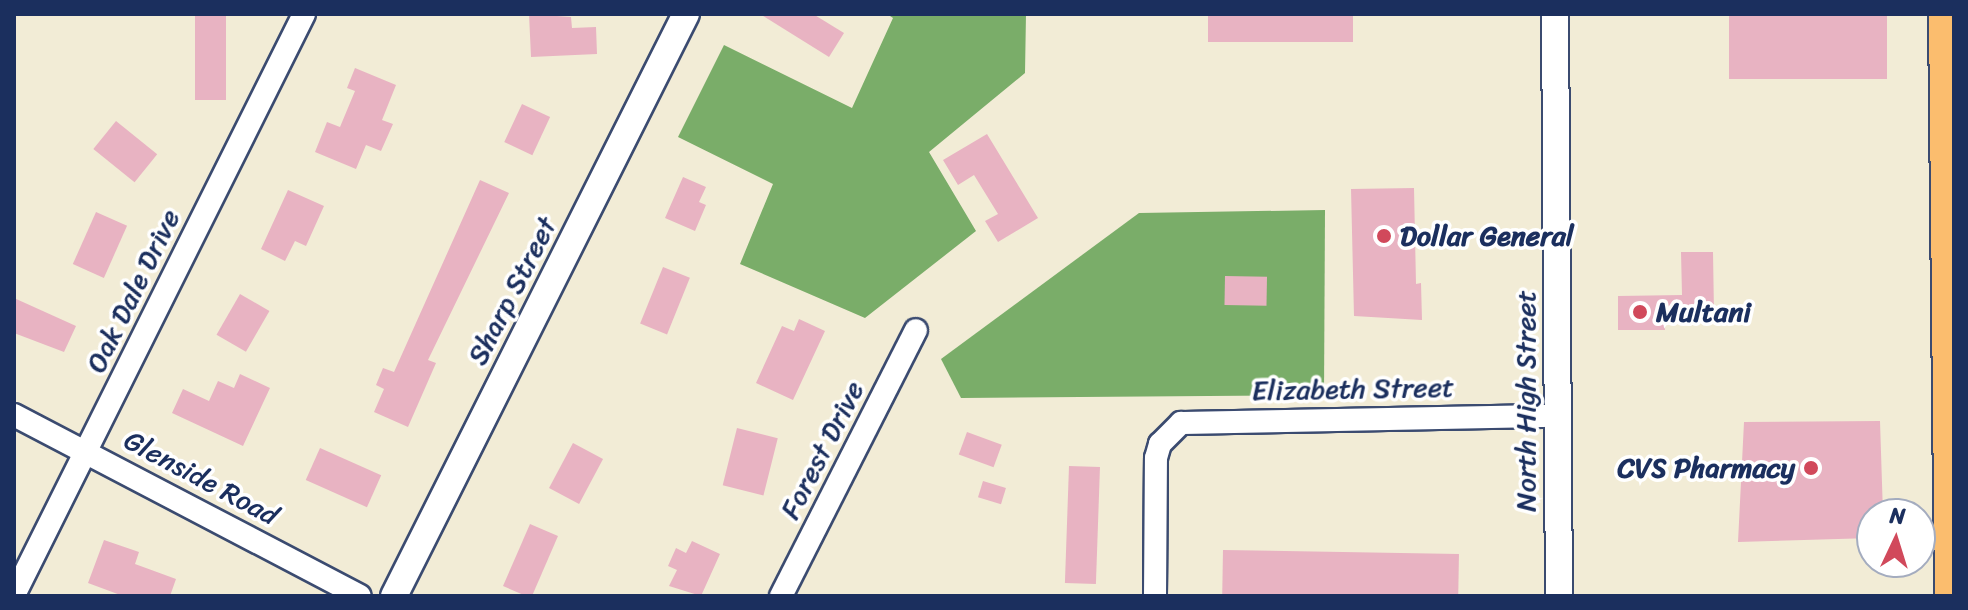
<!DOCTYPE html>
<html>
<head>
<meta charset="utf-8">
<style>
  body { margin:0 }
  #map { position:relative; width:1968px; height:610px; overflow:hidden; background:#f2ecd6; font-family:Sriracha,sans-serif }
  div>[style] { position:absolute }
  .forest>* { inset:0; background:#7aad69 }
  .building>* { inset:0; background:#e8b3c2; transform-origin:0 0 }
  .roads { filter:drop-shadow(2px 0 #3b4b70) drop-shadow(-2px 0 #3b4b70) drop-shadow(0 2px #3b4b70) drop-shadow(0 -2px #3b4b70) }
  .minor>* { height:22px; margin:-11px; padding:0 11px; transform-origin:11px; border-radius:11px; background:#fff }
  .tertiary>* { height:26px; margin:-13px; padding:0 13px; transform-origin:13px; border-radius:13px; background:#fff }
  .primary>* { height:34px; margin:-17px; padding:0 17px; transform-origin:17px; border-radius:17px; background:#fbbd6e }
  .dots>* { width:22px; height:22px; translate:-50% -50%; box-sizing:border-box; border:4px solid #fff; border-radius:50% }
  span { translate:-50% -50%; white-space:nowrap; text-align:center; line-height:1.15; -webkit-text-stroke:7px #fff; paint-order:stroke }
  .poi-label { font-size:28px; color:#1b2f5e; font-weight:700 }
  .left { translate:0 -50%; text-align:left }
  .right { translate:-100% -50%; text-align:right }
  .street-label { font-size:28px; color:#1b2f5e }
  .frame { position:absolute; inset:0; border:16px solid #1b2f5e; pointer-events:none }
  .north { position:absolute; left:1856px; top:498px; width:80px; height:80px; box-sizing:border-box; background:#fff; border:2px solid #a4acbf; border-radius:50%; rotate:4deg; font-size:22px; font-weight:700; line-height:32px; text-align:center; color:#1b2f5e }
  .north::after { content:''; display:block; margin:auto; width:28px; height:36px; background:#d1495b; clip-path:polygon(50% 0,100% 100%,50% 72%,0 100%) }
</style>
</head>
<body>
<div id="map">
  <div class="forest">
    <i style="clip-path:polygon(887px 14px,1026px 14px,1025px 73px,929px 152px,976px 231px,865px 318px,740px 264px,773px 184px,678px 137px,724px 45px,852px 108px,893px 18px)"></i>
    <i style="clip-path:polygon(1325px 210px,1324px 395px,961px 398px,941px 359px,1139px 213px)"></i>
  </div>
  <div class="building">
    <i style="left:195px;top:14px;width:31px;height:86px"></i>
    <i style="clip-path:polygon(529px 14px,571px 17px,572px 28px,596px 27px,597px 54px,531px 57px)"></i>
    <i style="clip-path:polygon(760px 14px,813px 14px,844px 33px,829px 57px)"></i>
    <i style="left:1208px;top:14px;width:145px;height:28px"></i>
    <i style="left:1729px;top:14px;width:158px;height:65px"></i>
    <i style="clip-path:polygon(355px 68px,396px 85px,382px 120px,393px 124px,381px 151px,366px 145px,356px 169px,315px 152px,327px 122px,340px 127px,355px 91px,347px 88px)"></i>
    <i style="left:522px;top:104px;width:31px;height:42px;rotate:25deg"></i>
    <i style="left:116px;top:121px;width:53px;height:36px;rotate:39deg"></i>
    <i style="clip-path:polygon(987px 134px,1038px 218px,998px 242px,985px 221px,998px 214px,974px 175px,958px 185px,943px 160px)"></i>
    <i style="clip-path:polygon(683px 177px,706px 187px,699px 202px,706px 205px,695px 231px,665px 218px)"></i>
    <i style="clip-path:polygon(480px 180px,509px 193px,428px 360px,436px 363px,408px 427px,374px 412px,384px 389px,376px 385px,383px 368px,394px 372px)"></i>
    <i style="clip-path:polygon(1414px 188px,1416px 284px,1421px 283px,1422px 320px,1354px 316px,1351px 189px)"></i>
    <i style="clip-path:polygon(288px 190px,324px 206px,306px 246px,295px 241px,285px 261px,261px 249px)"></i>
    <i style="left:96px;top:212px;width:34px;height:57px;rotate:24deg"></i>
    <i style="clip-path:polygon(1681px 252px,1713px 252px,1714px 313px,1664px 314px,1665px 330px,1618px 330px,1618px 296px,1682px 295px)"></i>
    <i style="left:663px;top:267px;width:29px;height:61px;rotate:22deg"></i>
    <i style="left:1225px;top:276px;width:42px;height:29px;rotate:1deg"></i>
    <i style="left:240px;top:294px;width:34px;height:47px;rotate:30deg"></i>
    <i style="clip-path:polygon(14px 298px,76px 326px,64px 352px,14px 333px)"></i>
    <i style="clip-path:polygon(799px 319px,825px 331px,793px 400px,756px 383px,782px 326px,794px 331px)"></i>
    <i style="clip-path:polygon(240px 374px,270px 388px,243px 446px,172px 413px,183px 389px,209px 401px,218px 381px,234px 388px)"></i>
    <i style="clip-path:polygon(1880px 421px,1883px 514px,1872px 514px,1872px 538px,1738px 542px,1744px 422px)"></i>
    <i style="left:737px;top:428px;width:42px;height:59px;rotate:14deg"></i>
    <i style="left:967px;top:432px;width:37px;height:24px;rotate:20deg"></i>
    <i style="left:573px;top:443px;width:34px;height:51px;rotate:28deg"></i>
    <i style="left:320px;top:448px;width:67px;height:35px;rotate:24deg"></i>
    <i style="left:1069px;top:466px;width:31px;height:117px;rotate:2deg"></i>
    <i style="left:983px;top:481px;width:24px;height:17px;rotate:17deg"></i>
    <i style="clip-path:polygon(530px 524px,558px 536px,532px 596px,526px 596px,503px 586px)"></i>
    <i style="clip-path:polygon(104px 540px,139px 552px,135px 564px,176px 579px,170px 596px,123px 596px,88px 583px)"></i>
    <i style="clip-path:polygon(692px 541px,720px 554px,701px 596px,669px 586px,677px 570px,668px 566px,676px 548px,686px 553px)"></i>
    <i style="left:1223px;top:550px;width:236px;height:46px;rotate:1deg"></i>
  </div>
  <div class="roads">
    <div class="minor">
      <i style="left:14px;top:415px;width:390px;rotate:27.6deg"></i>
      <i style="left:14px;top:595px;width:649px;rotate:-63.47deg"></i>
      <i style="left:781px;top:596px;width:298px;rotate:-63.1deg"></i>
      <i style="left:1155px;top:596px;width:138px;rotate:-89.6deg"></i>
      <i style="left:1156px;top:458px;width:15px;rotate:-74deg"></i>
      <i style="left:1160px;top:444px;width:30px;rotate:-45deg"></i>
      <i style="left:1181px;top:423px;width:376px;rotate:-1.1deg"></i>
    </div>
    <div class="tertiary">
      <i style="left:1555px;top:14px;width:582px;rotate:89.61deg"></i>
      <i style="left:394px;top:596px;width:651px;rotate:-63.36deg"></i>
    </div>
    <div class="primary">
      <i style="left:1946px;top:14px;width:582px;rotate:89.41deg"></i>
    </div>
  </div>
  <div class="dots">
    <i style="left:1384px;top:236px;background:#d1495b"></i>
    <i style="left:1640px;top:312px;background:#d1495b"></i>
    <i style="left:1811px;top:468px;background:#d1495b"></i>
  </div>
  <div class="poi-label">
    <span class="left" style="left:1400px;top:236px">Dollar General</span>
    <span class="left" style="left:1656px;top:312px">Multani</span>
    <span class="right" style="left:1795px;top:468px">CVS Pharmacy</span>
  </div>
  <div class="street-label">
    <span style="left:133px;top:291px;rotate:-64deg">Oak Dale Drive</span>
    <span style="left:512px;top:291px;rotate:-63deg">Sharp Street</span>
    <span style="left:1353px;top:389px;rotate:-1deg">Elizabeth Street</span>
    <span style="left:1526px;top:401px;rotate:-90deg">North High Street</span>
    <span style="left:822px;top:450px;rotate:-63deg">Forest Drive</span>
    <span style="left:201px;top:478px;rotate:28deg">Glenside Road</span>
  </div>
  <div class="frame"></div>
  <div class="north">N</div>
</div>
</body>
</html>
